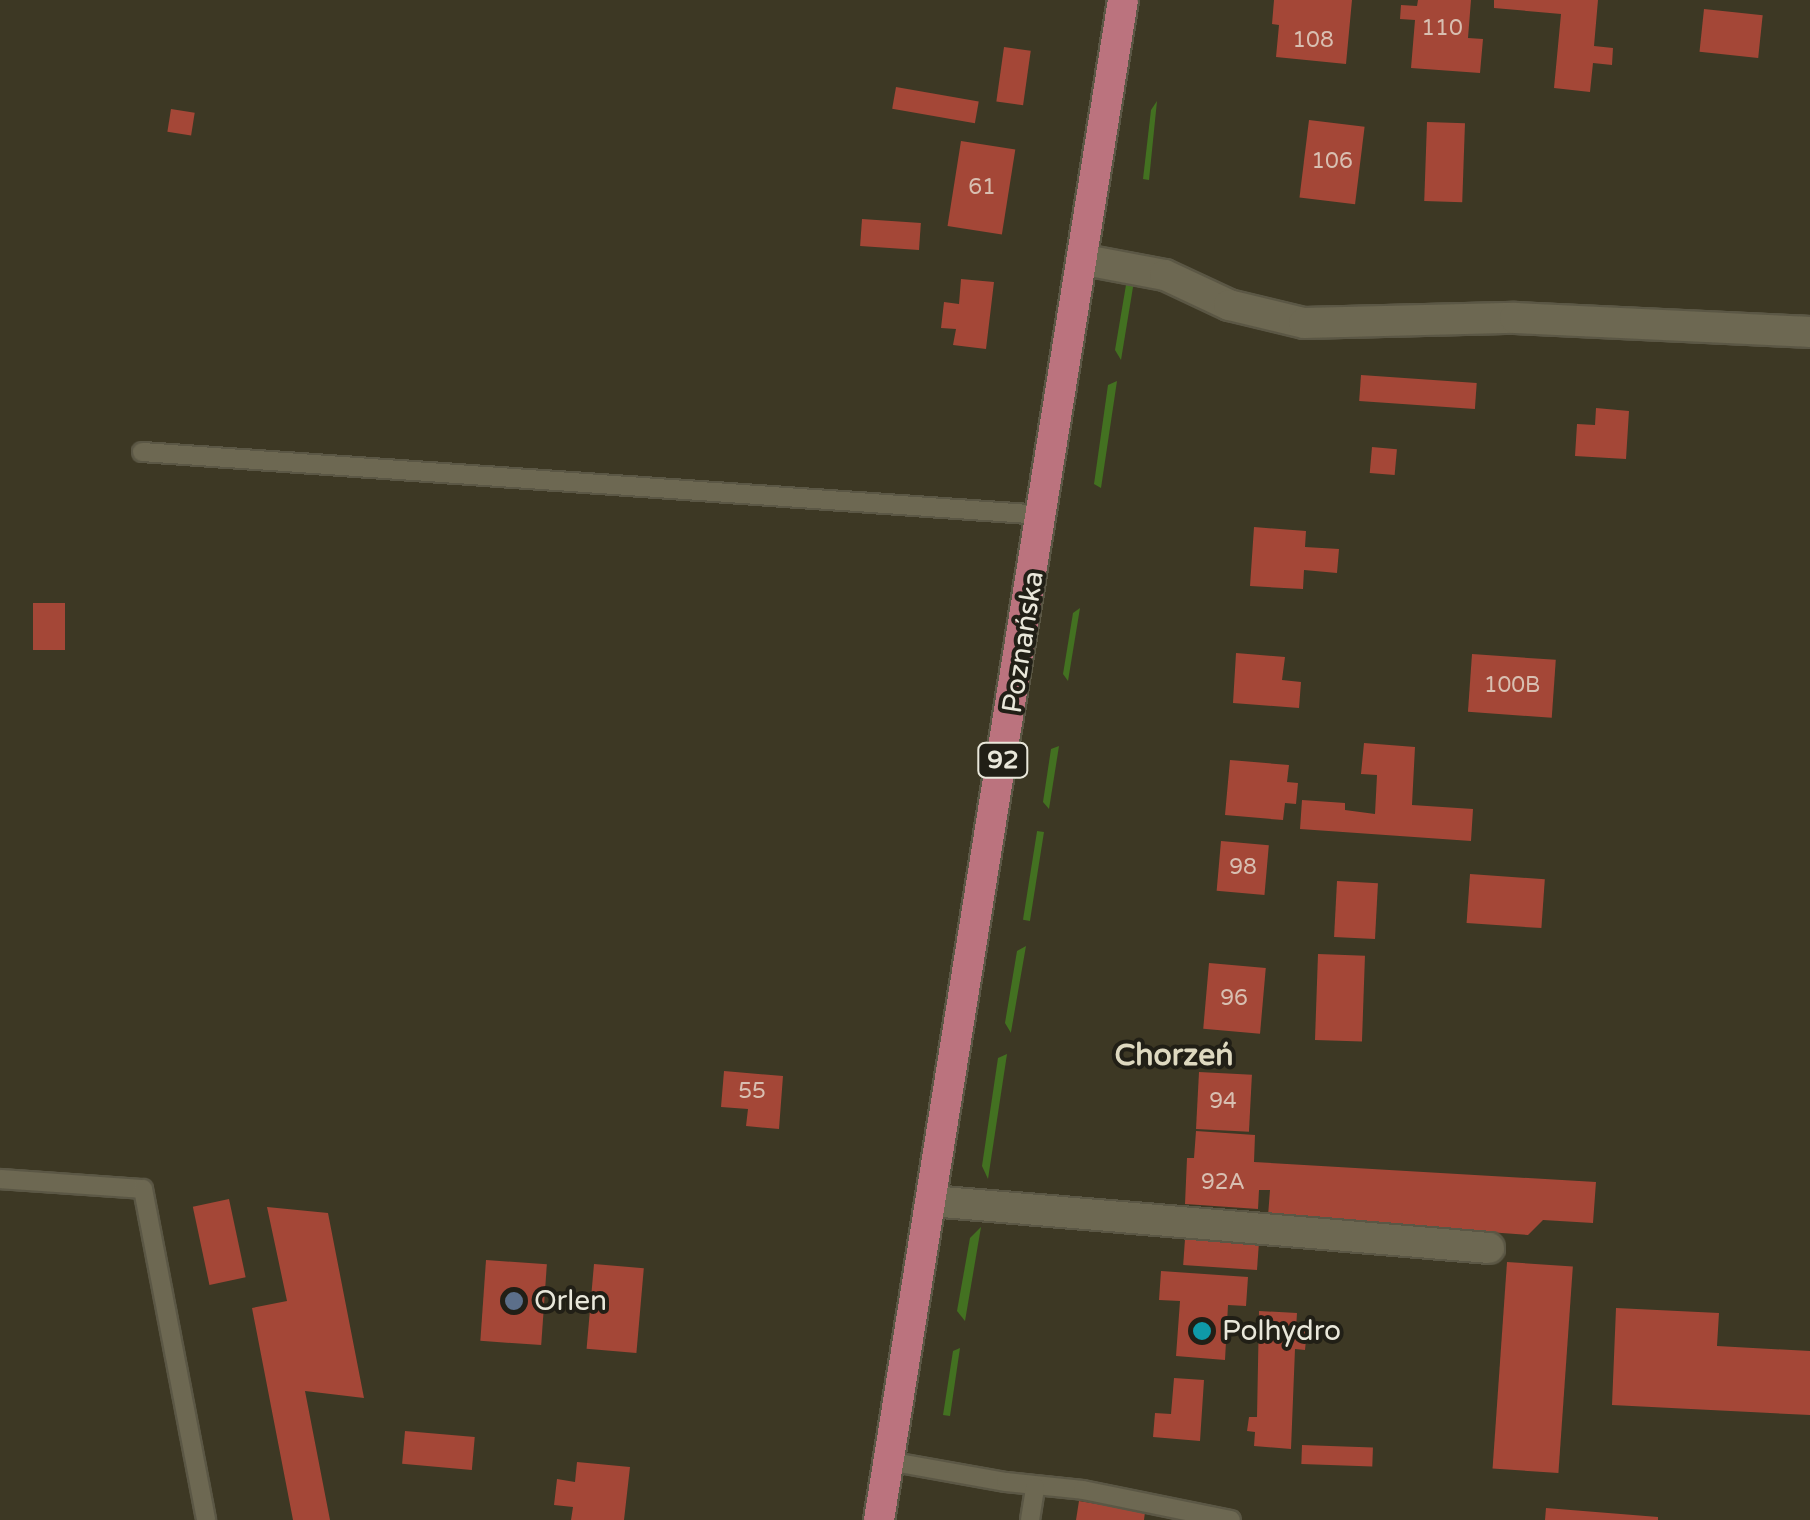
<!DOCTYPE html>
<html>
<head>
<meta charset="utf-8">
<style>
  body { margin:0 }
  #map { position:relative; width:1810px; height:1520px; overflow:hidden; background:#3d3824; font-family:"Varela Round",sans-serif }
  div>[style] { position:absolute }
  .green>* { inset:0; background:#437121; transform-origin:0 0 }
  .building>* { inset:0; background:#a44737; transform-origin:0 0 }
  .roads { filter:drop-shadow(2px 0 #5b5745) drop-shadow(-2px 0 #5b5745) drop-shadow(0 2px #5b5745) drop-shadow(0 -2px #5b5745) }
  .lane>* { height:18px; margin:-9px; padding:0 9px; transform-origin:9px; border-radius:9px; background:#6d6852 }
  .street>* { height:30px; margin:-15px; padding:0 15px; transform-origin:15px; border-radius:15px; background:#6d6852 }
  .primary>* { height:30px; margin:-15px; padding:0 15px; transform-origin:15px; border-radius:15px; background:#bb737e }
  .dots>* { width:28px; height:28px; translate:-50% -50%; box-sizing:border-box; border:5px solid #211f16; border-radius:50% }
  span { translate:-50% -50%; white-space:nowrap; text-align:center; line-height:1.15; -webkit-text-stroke:8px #211f16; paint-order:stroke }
  .number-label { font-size:22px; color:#d8bfb1 }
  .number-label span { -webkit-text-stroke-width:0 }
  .shield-label span { padding:2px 8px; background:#211f16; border:2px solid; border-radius:8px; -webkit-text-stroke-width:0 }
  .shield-label { font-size:25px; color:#e9e7da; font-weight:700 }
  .street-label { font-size:28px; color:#e9e7da }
  .poi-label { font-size:28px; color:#e9e7da }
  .left { translate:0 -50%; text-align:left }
  .neighbourhood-label { font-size:30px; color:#ded9c0; font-weight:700 }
</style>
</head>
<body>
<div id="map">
  <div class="green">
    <i style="clip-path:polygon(1157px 101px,1149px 180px,1143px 179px,1151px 110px)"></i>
    <i style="clip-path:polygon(1134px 281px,1121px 360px,1115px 350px,1126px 285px)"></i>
    <i style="clip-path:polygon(1117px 381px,1101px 488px,1094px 484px,1108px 385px)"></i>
    <i style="clip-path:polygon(1080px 608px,1068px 681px,1063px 674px,1073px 613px)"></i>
    <i style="clip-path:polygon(1059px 746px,1049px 809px,1043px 802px,1051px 749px)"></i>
    <i style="left:1044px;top:832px;width:90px;height:7px;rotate:99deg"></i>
    <i style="clip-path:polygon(1026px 946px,1011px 1032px,1011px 1033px,1005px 1023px,1017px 951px)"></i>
    <i style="clip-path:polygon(1007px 1054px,988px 1179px,982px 1166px,998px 1058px)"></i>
    <i style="clip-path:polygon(981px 1227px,965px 1321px,957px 1311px,970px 1238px)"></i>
    <i style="clip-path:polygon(960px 1348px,950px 1416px,943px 1415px,953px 1351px)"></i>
  </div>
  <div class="building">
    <i style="clip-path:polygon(1274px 0,1352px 0,1346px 64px,1276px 57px,1279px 25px,1272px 24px)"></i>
    <i style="clip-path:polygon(1418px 0,1471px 0,1468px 38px,1483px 39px,1480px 73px,1411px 68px,1415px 20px,1400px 19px,1401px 5px,1417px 6px)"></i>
    <i style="clip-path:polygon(1494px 0,1598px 0,1594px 46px,1613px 48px,1612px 65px,1593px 63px,1590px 92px,1554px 88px,1561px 14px,1494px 8px)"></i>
    <i style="left:1704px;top:9px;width:59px;height:43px;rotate:6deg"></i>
    <i style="left:1004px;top:47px;width:27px;height:55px;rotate:8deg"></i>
    <i style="left:896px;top:87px;width:84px;height:22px;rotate:10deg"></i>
    <i style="left:171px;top:109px;width:24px;height:23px;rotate:9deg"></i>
    <i style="left:1309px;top:120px;width:56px;height:78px;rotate:7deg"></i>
    <i style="left:1427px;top:122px;width:38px;height:79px;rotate:2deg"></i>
    <i style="left:961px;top:141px;width:55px;height:86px;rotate:9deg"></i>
    <i style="left:862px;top:219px;width:59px;height:27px;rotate:4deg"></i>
    <i style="clip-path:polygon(961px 279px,994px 282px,986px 349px,953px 345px,956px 329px,941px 328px,944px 302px,959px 304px)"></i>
    <i style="left:1361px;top:375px;width:116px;height:26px;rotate:4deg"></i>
    <i style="clip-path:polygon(1596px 408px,1629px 411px,1626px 459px,1575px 456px,1577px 424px,1595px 425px)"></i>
    <i style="left:1372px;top:447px;width:25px;height:26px;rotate:5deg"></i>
    <i style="clip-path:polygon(1254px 527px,1306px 531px,1305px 547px,1339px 549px,1337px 573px,1304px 570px,1303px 589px,1250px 586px)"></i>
    <i style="left:33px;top:603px;width:32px;height:47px"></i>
    <i style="clip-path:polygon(1236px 653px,1285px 657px,1282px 680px,1301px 682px,1299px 708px,1233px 703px)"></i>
    <i style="left:1472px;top:654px;width:84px;height:58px;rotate:4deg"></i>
    <i style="clip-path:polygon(1364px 743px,1415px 747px,1412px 805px,1473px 809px,1471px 841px,1300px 829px,1302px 800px,1345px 803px,1345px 810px,1375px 814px,1377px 775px,1361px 774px)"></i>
    <i style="clip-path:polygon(1230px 760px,1289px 765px,1287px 782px,1298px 783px,1296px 804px,1285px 803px,1283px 820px,1225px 815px)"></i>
    <i style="left:1221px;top:841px;width:48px;height:50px;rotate:5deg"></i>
    <i style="left:1470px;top:874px;width:75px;height:49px;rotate:4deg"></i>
    <i style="left:1337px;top:881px;width:41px;height:56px;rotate:3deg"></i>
    <i style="left:1318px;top:954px;width:47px;height:86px;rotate:2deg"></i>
    <i style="left:1209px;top:963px;width:57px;height:66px;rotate:5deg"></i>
    <i style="clip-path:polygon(724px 1071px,783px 1076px,779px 1129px,746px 1126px,748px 1109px,721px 1107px)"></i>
    <i style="left:1199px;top:1072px;width:53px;height:57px;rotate:3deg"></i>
    <i style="clip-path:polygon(1196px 1131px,1255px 1135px,1254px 1162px,1596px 1182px,1593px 1223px,1543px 1220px,1528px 1235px,1268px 1216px,1270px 1190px,1259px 1190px,1258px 1209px,1185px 1204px,1187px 1158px,1194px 1158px)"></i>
    <i style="left:229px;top:1199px;width:80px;height:37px;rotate:78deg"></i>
    <i style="clip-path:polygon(267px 1207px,328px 1213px,364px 1398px,305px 1391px,330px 1520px,293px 1520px,252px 1308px,287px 1301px)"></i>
    <i style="left:1185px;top:1239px;width:74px;height:26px;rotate:4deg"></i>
    <i style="left:486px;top:1260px;width:61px;height:81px;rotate:4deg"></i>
    <i style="left:1507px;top:1262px;width:66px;height:207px;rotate:4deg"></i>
    <i style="left:594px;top:1264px;width:50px;height:85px;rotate:5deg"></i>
    <i style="clip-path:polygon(1161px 1271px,1248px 1277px,1246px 1306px,1228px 1305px,1225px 1360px,1176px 1356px,1180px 1301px,1159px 1300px)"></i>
    <i style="clip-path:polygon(1616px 1308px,1719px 1313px,1717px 1346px,1810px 1351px,1810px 1415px,1612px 1405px)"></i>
    <i style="clip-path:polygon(1259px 1311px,1297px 1313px,1296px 1329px,1307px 1330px,1305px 1350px,1295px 1349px,1291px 1449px,1254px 1446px,1255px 1432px,1247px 1431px,1249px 1417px,1257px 1417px)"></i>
    <i style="clip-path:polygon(1174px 1378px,1204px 1380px,1200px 1441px,1153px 1437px,1155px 1413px,1171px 1414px)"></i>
    <i style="left:405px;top:1431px;width:70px;height:33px;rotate:5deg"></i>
    <i style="left:1302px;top:1445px;width:71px;height:19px;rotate:2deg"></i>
    <i style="clip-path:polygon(577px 1462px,630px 1467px,624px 1520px,571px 1520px,573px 1507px,554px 1505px,557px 1479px,575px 1482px)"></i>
    <i style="clip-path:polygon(1079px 1501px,1145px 1512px,1144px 1520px,1076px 1520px)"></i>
    <i style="clip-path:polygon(1546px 1508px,1658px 1517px,1658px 1520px,1545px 1520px)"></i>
  </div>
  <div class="roads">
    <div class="lane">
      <i style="left:142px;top:452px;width:903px;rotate:4deg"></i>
      <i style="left:0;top:1179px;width:143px;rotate:4deg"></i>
      <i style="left:143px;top:1189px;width:337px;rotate:79.2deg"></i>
      <i style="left:888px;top:1461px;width:120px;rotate:10.1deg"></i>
      <i style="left:1006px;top:1482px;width:77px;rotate:5.9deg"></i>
      <i style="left:1083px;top:1490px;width:151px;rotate:11.5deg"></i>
      <i style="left:1030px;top:1520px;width:33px;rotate:-81deg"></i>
    </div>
    <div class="street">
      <i style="left:1085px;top:260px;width:81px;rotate:10.6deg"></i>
      <i style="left:1165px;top:275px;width:71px;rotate:25.1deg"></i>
      <i style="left:1229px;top:305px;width:77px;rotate:13.5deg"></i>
      <i style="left:1304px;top:323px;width:211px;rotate:-1.4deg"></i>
      <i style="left:1515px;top:318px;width:295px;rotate:2.7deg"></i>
      <i style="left:931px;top:1201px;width:560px;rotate:4.81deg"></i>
    </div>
    <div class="primary">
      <i style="left:879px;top:1520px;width:1539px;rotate:-80.88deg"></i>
    </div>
  </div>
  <div class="dots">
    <i style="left:514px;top:1301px;background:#5c6f8a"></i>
    <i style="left:1202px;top:1331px;background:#0f9aa8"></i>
  </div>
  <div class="number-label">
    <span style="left:1442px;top:29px">110</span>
    <span style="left:1313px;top:41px">108</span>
    <span style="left:1332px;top:162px">106</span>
    <span style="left:982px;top:188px">61</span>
    <span style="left:1512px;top:686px">100B</span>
    <span style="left:1243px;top:868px">98</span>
    <span style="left:1234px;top:999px">96</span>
    <span style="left:752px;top:1092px">55</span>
    <span style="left:1223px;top:1102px">94</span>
    <span style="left:1223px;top:1183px">92A</span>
  </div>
  <div class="shield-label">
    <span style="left:1003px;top:760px">92</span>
  </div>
  <div class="street-label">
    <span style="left:1023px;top:642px;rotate:-81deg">Poznańska</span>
  </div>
  <div class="poi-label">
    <span class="left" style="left:534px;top:1301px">Orlen</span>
    <span class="left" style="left:1222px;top:1331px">Polhydro</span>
  </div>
  <div class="neighbourhood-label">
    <span style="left:1174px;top:1056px">Chorzeń</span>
  </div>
</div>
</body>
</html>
